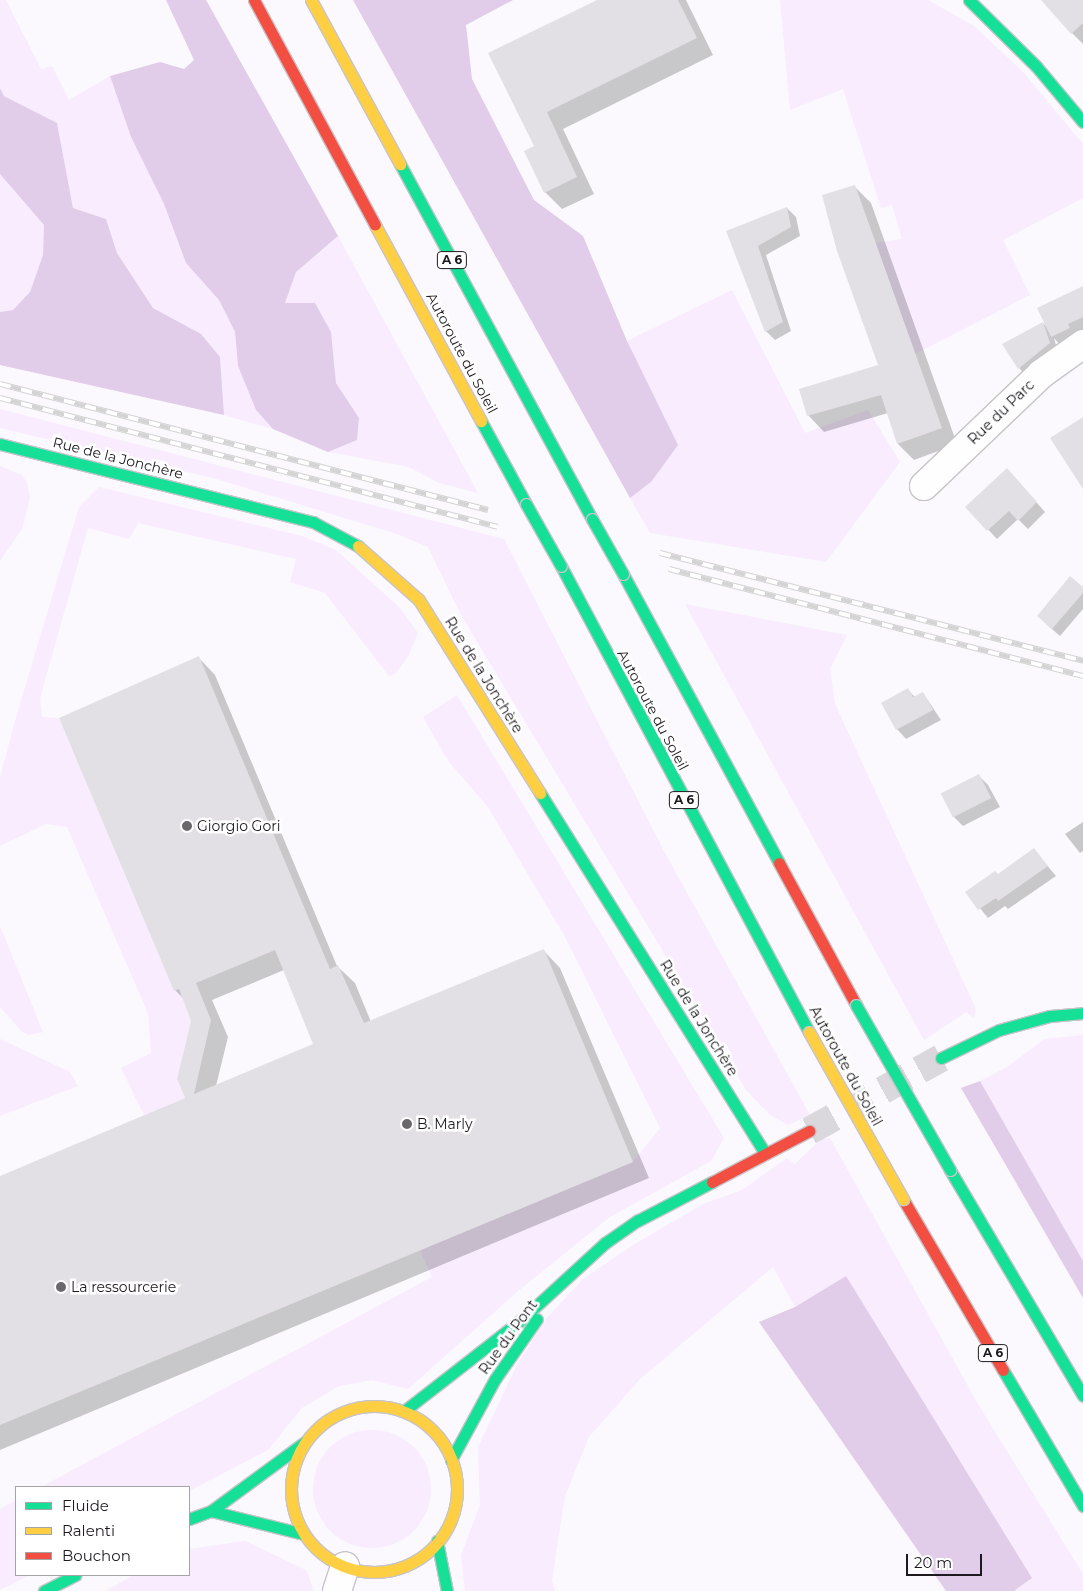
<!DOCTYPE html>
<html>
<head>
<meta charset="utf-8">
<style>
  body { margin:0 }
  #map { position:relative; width:1083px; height:1591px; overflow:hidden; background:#fbf9fd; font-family:Montserrat,sans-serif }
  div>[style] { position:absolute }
  .green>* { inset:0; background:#f8ecfe }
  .round { border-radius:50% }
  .forest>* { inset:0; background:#e1ccea }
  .shadow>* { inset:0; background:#0003 }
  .building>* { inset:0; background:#e3e0e5; transform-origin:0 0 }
  .secondary-tunnel>* { height:28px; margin-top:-14px; transform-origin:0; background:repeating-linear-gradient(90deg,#dad8dc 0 28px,transparent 0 42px) }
  .roads { filter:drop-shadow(1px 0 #c7c4c9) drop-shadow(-1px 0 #c7c4c9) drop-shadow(0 1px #c7c4c9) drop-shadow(0 -1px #c7c4c9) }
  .street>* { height:28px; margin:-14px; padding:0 14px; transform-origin:14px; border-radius:14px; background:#fefeff }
  .fast>* { height:11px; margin:-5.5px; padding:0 5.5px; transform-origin:5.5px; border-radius:5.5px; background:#16e098 }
  .slow>* { height:11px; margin:-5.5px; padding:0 5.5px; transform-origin:5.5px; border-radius:5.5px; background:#ffcf43 }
  .slow>.ring { margin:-5.5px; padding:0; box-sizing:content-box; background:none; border:11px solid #ffcf43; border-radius:50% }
  .jam>* { height:11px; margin:-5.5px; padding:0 5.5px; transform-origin:5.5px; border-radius:5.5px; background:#f24e42 }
  .rail>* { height:5.5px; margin-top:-2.75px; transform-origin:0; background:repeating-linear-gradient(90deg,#fff 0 11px,#d4d4d4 0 22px); box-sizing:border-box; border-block:1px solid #d4d4d4 }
  .bridges { filter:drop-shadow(1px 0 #c7c4c9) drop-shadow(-1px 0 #c7c4c9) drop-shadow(0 1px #c7c4c9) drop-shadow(0 -1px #c7c4c9) }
  .fast-bridge>* { height:11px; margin:-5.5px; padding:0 5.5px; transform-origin:5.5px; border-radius:5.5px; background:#16e098 }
  .slow-bridge>* { height:11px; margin:-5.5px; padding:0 5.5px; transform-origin:5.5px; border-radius:5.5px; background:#ffcf43 }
  .dots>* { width:14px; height:14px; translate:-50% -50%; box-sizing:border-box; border:2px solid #fff; border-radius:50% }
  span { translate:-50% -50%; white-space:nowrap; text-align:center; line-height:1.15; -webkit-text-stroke:5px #fff; paint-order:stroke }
  .shield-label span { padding:1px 4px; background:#fff; border:1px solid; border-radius:4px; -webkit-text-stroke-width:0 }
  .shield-label { font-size:12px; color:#1d1a1f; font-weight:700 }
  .street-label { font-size:14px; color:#1d1a1f }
  .poi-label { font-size:14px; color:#1d1a1f }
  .left { translate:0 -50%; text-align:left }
  .legend { position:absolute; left:15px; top:1486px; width:175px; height:90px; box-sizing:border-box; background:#fff; border:1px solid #a5a3a5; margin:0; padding:6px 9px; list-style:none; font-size:15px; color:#1d1a1f }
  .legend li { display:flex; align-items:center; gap:10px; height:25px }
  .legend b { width:25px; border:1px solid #a5a3a5 }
  .scale { position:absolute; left:906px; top:1554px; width:76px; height:22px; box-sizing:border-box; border:2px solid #1d1a1f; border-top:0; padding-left:6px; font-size:15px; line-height:18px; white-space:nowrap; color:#1d1a1f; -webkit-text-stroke:4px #fff; paint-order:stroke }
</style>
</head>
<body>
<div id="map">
  <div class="green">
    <i style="clip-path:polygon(0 0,6px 0,41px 69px,52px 66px,69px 100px,110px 76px,131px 137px,164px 204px,186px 263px,219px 300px,235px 332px,238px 366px,256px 410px,273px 429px,224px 415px,220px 357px,201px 334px,153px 308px,117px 253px,106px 219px,73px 208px,57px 123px,4px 96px,0 88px)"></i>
    <i style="clip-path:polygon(780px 0,928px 0,974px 26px,1023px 72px,1083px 144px,1083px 198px,1003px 240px,1030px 295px,915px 354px,875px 243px,902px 239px,892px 205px,881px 208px,843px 89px,790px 110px)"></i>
    <i style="clip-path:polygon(0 174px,44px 225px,43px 255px,30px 292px,13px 310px,0 312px)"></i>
    <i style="clip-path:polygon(338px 236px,478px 493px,439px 483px,409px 467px,328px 452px,357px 440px,359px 418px,336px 383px,331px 332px,285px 303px,296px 272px)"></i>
    <i style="clip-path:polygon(732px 290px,805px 433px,868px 410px,900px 462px,826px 562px,650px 533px,630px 498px,651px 482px,627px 341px)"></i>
    <i style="clip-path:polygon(0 409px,504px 539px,665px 853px,810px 1115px,788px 1125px,769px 1114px,746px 1090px,460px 613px,428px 547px,397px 534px,213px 478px,0 428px)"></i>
    <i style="clip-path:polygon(0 466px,22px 475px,27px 483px,30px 498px,22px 529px,0 561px)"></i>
    <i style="clip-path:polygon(99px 487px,302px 536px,336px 550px,401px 609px,418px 633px,408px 657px,396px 673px,389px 676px,325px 593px,290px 582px,296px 559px,138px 523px,129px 539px,88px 528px,40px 698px,42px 717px,59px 718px,174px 991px,179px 989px,191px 1021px,177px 1079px,185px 1098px,144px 1115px,121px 1068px,151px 1053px,148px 1013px,67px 827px,46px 824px,0 846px,0 777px,17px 714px,79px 507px)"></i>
    <i style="clip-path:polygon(685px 604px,847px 635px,830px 669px,835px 704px,976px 1009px,974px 1018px,966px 1012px,924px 1040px)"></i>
    <i style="clip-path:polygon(457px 695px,724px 1138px,711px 1161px,610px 1217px,518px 1291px,408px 1389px,372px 1380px,339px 1386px,302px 1408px,268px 1450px,189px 1491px,189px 1487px,41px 1487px,432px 1277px,420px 1250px,633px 1162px,660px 1128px,564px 935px,488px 807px,449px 762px,423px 717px)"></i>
    <i style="clip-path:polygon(0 926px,43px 1032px,28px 1035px,21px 1031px,0 1007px)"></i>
    <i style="clip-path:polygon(1083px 1035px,1083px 1261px,980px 1081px,1007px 1067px,1045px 1039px)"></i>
    <i style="clip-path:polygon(0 1039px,70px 1072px,78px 1086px,0 1116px)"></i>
    <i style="clip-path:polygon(830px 1138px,979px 1406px,1083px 1574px,1083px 1591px,1014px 1591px,1032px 1578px,846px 1276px,795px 1307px,773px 1267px,640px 1379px,589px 1437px,565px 1496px,552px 1581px,555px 1591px,465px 1591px,461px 1555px,480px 1505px,478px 1447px,517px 1365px,546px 1319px,583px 1279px,633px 1245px,703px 1204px,742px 1190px,787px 1158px,795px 1164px,821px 1139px)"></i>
    <i class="round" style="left:313px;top:1430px;width:118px;height:118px"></i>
    <i style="clip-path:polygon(16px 1500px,16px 1575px,30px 1575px,0 1590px,0 1509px)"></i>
    <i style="clip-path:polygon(245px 1541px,306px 1570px,314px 1591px,105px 1591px,134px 1575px,189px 1575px,189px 1549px)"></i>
  </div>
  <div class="forest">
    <i style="clip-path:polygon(166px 0,206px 0,338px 236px,296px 272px,285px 303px,315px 303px,331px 332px,336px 383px,359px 418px,357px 440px,328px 452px,273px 429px,256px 410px,238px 366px,235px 332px,219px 300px,186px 263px,164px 204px,131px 137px,110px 76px,160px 62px,184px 69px,194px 60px)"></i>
    <i style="clip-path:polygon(353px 0,513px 0,466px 25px,472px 79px,534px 200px,583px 236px,627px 341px,678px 445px,651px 482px,630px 498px)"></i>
    <i style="clip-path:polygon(0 88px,4px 96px,57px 123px,73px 208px,106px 219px,117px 253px,153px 308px,201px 334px,220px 357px,224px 415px,0 365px,0 312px,13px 310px,30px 292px,43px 255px,44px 225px,0 174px)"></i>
    <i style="clip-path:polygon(980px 1081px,1083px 1261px,1083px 1298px,961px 1088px)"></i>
    <i style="clip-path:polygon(846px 1276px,1032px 1578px,1014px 1591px,946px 1591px,759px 1322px,795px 1307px)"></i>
  </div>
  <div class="shadow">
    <i style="clip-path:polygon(600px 0,686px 0,713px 55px,563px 129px,594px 194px,562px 209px,545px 192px,536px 147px,490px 54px)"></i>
    <i style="clip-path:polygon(1042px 0,1083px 0,1083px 44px,1072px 33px)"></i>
    <i style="clip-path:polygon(854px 186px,871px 203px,957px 444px,914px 460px,898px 444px,888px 413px,824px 432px,808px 415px,880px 366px)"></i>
    <i style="clip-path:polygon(787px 208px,796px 217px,800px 236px,766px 255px,791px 331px,775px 340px,766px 331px,728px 232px)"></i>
    <i style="clip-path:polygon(1083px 288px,1083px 329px,1076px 332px,1077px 337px,1060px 345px,1054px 338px,1058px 352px,1028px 377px,1019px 368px,1043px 323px,1048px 328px)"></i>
    <i style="clip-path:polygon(1016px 479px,1045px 512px,1028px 529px,1018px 519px,997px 539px,967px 507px)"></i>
    <i style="clip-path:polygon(1083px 589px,1083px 609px,1060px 636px,1046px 624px)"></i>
    <i style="clip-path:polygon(evenodd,199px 658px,215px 675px,337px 966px,355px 983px,371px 1022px,544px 951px,560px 968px,649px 1178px,0 1450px,0 1177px,187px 1099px,192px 1021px,184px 999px,175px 990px,199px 658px,284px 970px,315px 1045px,216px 1086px,228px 1037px,212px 1000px,284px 970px)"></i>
    <i style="clip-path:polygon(908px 690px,915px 697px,923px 693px,941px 720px,906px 739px,897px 729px)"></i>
    <i style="clip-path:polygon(979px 776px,988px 785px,1000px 807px,963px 826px,954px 817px)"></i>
    <i style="clip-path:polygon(1083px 822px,1083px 851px,1080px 853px,1065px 834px)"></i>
    <i style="clip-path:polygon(1034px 850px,1056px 876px,1008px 909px,1005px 906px,988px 918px,967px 892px,998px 876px)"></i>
  </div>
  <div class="building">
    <i style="clip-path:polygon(597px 0,678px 0,697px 38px,547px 112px,577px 177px,544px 193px,524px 151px,534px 146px,488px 53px)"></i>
    <i style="clip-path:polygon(1041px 0,1083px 0,1083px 23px,1071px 34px)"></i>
    <i style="clip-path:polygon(855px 185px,942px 428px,897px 444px,881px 395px,807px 416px,799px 389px,878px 365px,837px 251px,822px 195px)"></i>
    <i style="clip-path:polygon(787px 207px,791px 227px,758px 246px,783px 322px,765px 332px,726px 231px)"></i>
    <i style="clip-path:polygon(1083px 286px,1083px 317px,1068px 324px,1070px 328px,1051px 337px,1037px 308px)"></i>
    <i style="clip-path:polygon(1043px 322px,1050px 343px,1018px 369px,1002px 344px)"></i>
    <i style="clip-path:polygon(1083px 417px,1083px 489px,1050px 438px)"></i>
    <i style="clip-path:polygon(1007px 468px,1037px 502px,1018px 521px,1009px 511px,987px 531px,965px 507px)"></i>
    <i style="clip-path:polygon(1070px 576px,1083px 587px,1083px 593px,1052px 629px,1037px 616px)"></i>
    <i style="clip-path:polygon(evenodd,199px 656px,330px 969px,338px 965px,364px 1023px,544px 949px,633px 1162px,0 1425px,0 1176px,185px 1098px,177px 1079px,191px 1021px,179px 989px,174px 991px,59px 718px,199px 656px,275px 950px,313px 1044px,194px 1094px,211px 1020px,196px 983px,275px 950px)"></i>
    <i style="clip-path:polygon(908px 688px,913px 697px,923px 692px,933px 710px,896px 730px,881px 703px)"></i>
    <i style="left:979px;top:774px;width:27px;height:43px;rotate:63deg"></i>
    <i style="clip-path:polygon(1034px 848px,1048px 866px,998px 901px,996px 898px,978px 910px,965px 892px,995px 871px,998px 874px)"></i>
  </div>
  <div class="secondary-tunnel">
    <i style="left:809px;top:1131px;width:151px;rotate:-28.9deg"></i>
  </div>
  <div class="roads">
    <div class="street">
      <i style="left:924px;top:486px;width:162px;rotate:-43.7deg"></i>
      <i style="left:1041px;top:374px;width:52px;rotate:-35.5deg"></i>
      <i style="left:337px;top:1591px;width:26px;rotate:-72deg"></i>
    </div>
    <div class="fast">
      <i style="left:969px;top:0;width:94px;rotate:44.6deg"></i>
      <i style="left:1036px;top:66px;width:73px;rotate:50deg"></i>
      <i style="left:400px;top:164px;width:404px;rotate:61.6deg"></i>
      <i style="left:481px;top:421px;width:94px;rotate:61.5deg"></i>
      <i style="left:0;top:444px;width:323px;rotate:14deg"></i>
      <i style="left:313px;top:522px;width:51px;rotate:28.1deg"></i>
      <i style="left:561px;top:566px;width:528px;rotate:61.98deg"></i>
      <i style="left:623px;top:574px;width:328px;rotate:61.6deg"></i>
      <i style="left:540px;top:793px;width:423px;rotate:58deg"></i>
      <i style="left:941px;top:1058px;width:64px;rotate:-25.8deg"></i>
      <i style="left:999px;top:1030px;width:53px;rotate:-15.4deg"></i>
      <i style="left:1050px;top:1016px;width:33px;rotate:-5deg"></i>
      <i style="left:950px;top:1170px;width:262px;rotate:59.5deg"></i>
      <i style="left:1003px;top:1370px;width:158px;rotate:59.5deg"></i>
      <i style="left:404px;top:1411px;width:150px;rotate:-37.9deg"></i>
      <i style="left:522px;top:1319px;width:113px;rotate:-42.5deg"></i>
      <i style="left:605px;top:1243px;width:39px;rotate:-35deg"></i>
      <i style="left:637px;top:1221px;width:85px;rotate:-27.5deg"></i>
      <i style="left:451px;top:1460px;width:92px;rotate:-61.5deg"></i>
      <i style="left:495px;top:1379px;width:73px;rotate:-55deg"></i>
      <i style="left:211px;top:1511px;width:96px;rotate:13.9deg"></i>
      <i style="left:189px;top:1519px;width:23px;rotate:-20deg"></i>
      <i style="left:211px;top:1511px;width:117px;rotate:-36.3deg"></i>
      <i style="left:437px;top:1541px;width:51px;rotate:78.7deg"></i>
      <i style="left:44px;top:1591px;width:35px;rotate:-27deg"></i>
    </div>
    <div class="slow">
      <i style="left:311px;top:0;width:187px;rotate:61.5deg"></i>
      <i style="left:375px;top:225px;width:223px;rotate:61.6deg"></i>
      <i style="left:358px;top:546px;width:81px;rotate:41.5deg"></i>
      <i style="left:419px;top:600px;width:228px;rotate:57.9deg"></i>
      <i class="ring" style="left:291px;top:1406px;width:155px;height:155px"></i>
    </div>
    <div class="jam">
      <i style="left:254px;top:0;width:255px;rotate:61.7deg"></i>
      <i style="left:779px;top:863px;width:162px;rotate:61.5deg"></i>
      <i style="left:712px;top:1182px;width:110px;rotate:-27.7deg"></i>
      <i style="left:903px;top:1199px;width:198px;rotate:59.7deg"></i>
    </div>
  </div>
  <div class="rail">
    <i style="left:0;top:384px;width:504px;rotate:14.48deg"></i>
    <i style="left:0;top:398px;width:514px;rotate:14.52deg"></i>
    <i style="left:660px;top:553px;width:437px;rotate:14.3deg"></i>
    <i style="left:669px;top:569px;width:428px;rotate:14.5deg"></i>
  </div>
  <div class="bridges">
    <div class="fast-bridge">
      <i style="left:526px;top:504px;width:71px;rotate:60.6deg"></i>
      <i style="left:592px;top:519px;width:63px;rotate:60.6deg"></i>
      <i style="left:856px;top:1005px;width:190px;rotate:60.3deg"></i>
    </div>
    <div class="slow-bridge">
      <i style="left:809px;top:1032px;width:192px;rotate:60.6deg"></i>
    </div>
  </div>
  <div class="dots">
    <i style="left:187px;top:826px;background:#6b686d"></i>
    <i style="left:407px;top:1124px;background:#6b686d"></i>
    <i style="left:61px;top:1287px;background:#6b686d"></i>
  </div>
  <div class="shield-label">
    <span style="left:452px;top:260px">A 6</span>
    <span style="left:684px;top:800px">A 6</span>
    <span style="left:993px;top:1353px">A 6</span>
  </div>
  <div class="street-label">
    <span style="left:462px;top:353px;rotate:62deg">Autoroute du Soleil</span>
    <span style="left:1001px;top:412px;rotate:-44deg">Rue du Parc</span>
    <span style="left:118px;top:458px;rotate:14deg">Rue de la Jonchère</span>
    <span style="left:484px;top:675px;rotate:58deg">Rue de la Jonchère</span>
    <span style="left:653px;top:710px;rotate:62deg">Autoroute du Soleil</span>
    <span style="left:699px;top:1018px;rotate:58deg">Rue de la Jonchère</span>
    <span style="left:846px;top:1066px;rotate:61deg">Autoroute du Soleil</span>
    <span style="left:508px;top:1337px;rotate:-54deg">Rue du Pont</span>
  </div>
  <div class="poi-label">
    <span class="left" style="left:197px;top:826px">Giorgio Gori</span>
    <span class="left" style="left:417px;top:1124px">B. Marly</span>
    <span class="left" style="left:71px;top:1287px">La ressourcerie</span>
  </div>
  <ul class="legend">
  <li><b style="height:6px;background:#16e098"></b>Fluide</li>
  <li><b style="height:6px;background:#ffcf43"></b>Ralenti</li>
  <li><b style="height:6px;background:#f24e42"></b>Bouchon</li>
  </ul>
  <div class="scale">20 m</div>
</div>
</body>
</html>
